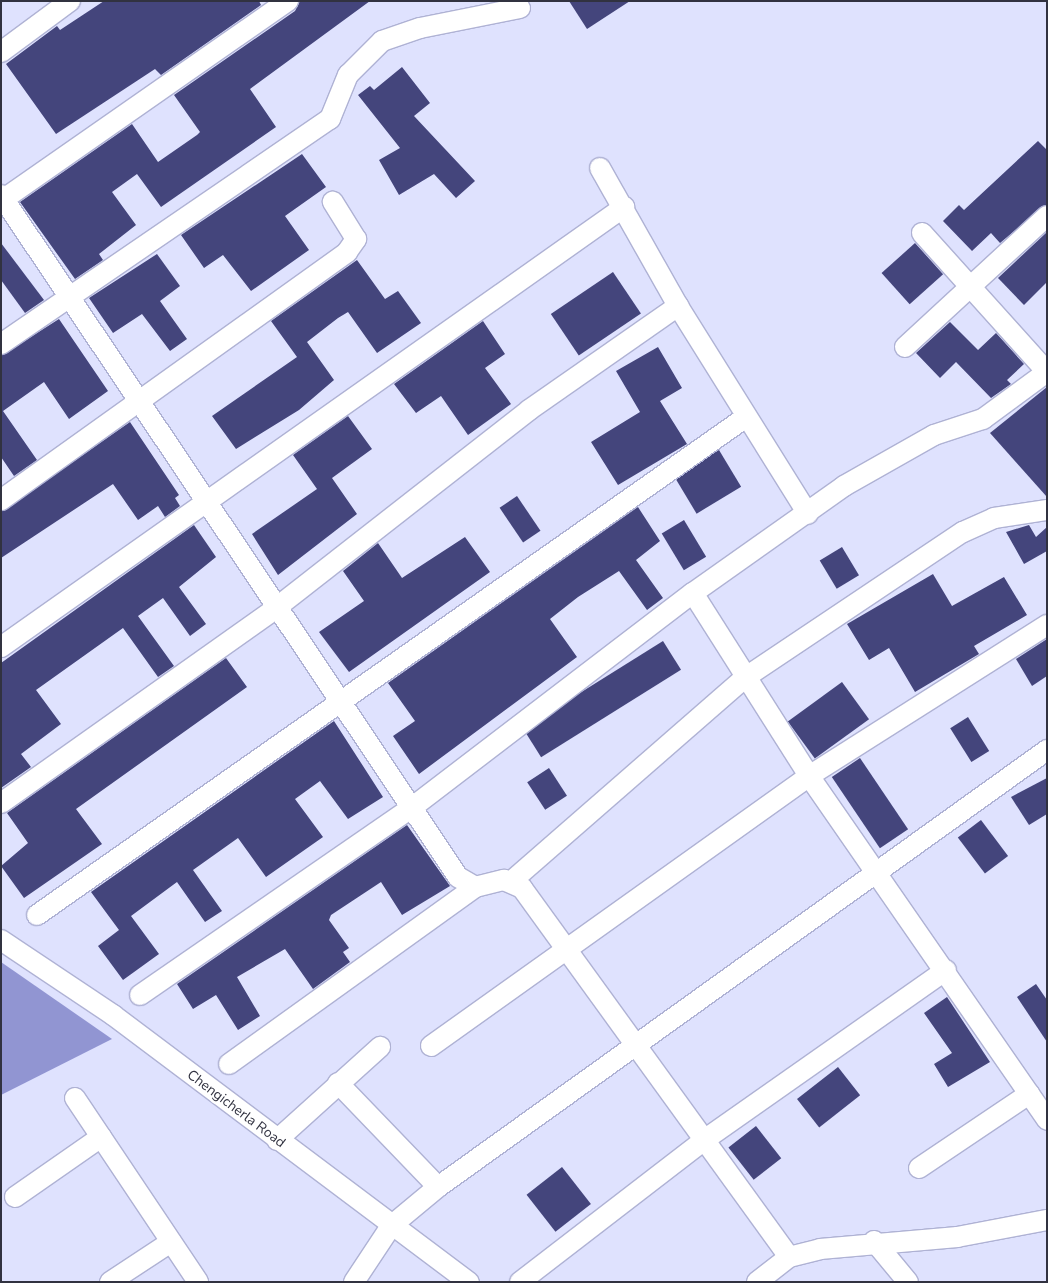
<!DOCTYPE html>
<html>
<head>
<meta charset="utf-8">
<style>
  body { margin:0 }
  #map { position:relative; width:1048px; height:1283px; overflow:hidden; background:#dfe2fe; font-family:"Nunito Sans",sans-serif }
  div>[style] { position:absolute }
  .water>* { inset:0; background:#9195d2 }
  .building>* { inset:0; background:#44457c; transform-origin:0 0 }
  .roads { filter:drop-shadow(1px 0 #afb2d4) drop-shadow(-1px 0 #afb2d4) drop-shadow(0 1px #afb2d4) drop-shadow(0 -1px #afb2d4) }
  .minor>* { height:20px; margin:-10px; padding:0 10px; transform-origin:10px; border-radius:10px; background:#fff }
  span { translate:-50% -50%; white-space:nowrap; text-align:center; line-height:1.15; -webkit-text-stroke:5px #fff; paint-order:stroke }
  .street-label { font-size:14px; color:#313240 }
  .frame { position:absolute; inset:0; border:2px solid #313240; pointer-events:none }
</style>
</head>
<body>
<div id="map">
  <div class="water">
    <i style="clip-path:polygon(1px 962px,112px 1039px,1px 1095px)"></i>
  </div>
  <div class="building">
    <i style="clip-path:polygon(104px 1px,259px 1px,261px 5px,161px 75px,155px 69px,56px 134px,6px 64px,57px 26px,60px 30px)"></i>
    <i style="clip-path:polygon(300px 1px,370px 1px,250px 89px,276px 127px,161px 207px,137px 174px,112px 192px,136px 225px,99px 254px,103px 260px,75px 279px,20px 202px,132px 124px,158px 162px,197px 135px,200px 132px,174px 95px,295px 11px)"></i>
    <i style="clip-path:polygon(569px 1px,630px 1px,587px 29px)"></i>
    <i style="clip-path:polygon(402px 67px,430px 103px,414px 116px,475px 181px,456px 198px,434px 174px,399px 195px,379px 160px,400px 148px,358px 95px,370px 86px,374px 90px)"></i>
    <i style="clip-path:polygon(1038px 141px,1047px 150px,1047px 204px,1000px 243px,991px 233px,972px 251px,943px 221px,959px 205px,964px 210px)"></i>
    <i style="clip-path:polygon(302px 154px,326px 187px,285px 216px,309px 250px,251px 291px,223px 255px,204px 268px,181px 235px)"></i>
    <i style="clip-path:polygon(1047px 232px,1047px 282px,1024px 305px,998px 278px)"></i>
    <i style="clip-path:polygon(1px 243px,44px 300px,25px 313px,1px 280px)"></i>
    <i style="left:915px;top:243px;width:42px;height:45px;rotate:48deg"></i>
    <i style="clip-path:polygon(157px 254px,180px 286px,160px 301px,187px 339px,170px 351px,142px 314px,113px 333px,89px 298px)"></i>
    <i style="clip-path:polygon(357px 260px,385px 299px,398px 291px,421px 323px,377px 353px,348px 312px,338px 318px,307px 342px,334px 380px,299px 410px,236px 449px,212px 416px,297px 357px,271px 321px)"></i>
    <i style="left:613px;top:272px;width:50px;height:75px;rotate:56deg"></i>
    <i style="clip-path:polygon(59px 319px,108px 391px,69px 419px,44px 382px,3px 411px,37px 460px,14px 476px,1px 457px,1px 356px)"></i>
    <i style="clip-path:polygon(483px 321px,505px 354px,485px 368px,511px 404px,468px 435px,441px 396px,416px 413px,394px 384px)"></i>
    <i style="clip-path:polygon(950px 322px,978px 350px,996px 333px,1024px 364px,1007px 380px,1011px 384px,991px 398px,956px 362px,940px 378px,916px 353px)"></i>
    <i style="clip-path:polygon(658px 347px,682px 388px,660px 401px,687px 444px,618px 485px,591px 442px,640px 412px,616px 371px)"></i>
    <i style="clip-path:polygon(1047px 387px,1047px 497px,990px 433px)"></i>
    <i style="clip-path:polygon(348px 416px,372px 449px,332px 478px,357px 514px,278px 575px,252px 534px,317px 489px,293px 455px)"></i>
    <i style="clip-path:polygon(130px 422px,179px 495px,175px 498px,180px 506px,165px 517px,158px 506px,138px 520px,113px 484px,1px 558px,1px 512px)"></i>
    <i style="left:719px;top:450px;width:43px;height:52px;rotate:59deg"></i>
    <i style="left:517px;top:496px;width:42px;height:21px;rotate:56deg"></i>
    <i style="clip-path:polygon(638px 507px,660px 541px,636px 560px,663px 598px,647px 610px,619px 571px,578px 597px,550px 619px,577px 657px,419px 774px,393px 736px,415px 721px,388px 683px)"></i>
    <i style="left:684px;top:520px;width:43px;height:26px;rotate:59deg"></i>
    <i style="clip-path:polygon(194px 525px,216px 557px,179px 587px,206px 624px,190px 636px,163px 598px,138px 616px,174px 666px,158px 677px,123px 628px,36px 690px,61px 724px,21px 754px,31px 767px,1px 788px,1px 663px)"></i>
    <i style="clip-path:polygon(1029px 525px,1036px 537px,1047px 527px,1047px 551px,1024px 564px,1006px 532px)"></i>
    <i style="clip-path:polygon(465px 537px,490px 572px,349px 672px,319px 632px,364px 601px,343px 571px,378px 543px,402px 578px)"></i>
    <i style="left:842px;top:547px;width:33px;height:26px;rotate:59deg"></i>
    <i style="clip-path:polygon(933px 574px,952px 606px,1004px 577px,1027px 615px,974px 646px,979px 654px,915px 692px,889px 648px,869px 660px,847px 624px)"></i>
    <i style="clip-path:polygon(1047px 639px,1047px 676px,1032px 686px,1016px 659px)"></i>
    <i style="left:663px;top:641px;width:34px;height:165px;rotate:58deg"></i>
    <i style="clip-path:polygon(226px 658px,247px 687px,76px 809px,102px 844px,24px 898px,1px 866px,28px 843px,7px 813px)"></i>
    <i style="left:842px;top:682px;width:46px;height:67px;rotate:54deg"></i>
    <i style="left:968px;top:717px;width:40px;height:21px;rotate:58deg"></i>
    <i style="clip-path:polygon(334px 721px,383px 797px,348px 819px,320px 781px,295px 799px,323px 837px,266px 877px,238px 838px,193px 870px,222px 911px,205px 922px,177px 882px,131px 916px,159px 954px,123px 980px,98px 946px,119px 930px,91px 892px)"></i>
    <i style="left:860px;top:758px;width:86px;height:34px;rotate:56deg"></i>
    <i style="left:549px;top:768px;width:33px;height:26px;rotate:57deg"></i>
    <i style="clip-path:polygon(1047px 778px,1047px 814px,1029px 825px,1011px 797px)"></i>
    <i style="left:981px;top:820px;width:45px;height:29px;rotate:53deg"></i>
    <i style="clip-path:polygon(407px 825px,450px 886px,402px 915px,381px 882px,331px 915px,329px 920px,349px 948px,343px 952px,350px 962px,313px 989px,285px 949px,237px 977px,260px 1016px,238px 1030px,216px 995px,193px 1009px,177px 984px)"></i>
    <i style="clip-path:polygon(1036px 984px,1047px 1000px,1047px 1042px,1017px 997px)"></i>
    <i style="clip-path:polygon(947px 997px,990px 1062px,948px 1087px,934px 1064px,952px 1053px,924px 1013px)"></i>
    <i style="left:838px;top:1067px;width:36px;height:52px;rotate:52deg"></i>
    <i style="left:756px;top:1126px;width:41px;height:35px;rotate:52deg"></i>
    <i style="left:562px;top:1167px;width:47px;height:45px;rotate:52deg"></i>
  </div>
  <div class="roads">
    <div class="minor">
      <i style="left:1px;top:52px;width:86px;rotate:-36.5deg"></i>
      <i style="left:600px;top:168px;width:159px;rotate:60.5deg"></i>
      <i style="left:678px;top:306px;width:245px;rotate:58deg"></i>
      <i style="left:1px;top:195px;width:821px;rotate:56.17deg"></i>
      <i style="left:458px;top:877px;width:20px;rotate:30deg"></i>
      <i style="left:475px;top:887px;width:30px;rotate:-14deg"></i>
      <i style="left:504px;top:880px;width:20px;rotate:24deg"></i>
      <i style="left:522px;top:888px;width:455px;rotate:54.1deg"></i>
      <i style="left:1px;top:201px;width:350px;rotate:-34.9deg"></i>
      <i style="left:922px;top:233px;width:187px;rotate:48deg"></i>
      <i style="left:1px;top:344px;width:399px;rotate:-34.4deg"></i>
      <i style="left:330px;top:119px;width:48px;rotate:-67.8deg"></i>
      <i style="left:348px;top:75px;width:48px;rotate:-45deg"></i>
      <i style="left:382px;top:41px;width:40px;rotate:-18.9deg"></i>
      <i style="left:420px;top:28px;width:102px;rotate:-11.3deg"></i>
      <i style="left:905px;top:347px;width:193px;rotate:-42.7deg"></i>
      <i style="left:1px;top:500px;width:426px;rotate:-35.6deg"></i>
      <i style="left:347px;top:252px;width:16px;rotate:-55deg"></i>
      <i style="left:356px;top:239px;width:44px;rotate:-121.9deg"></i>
      <i style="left:693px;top:593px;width:217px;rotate:57.6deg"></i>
      <i style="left:809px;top:776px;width:418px;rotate:55.3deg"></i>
      <i style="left:1px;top:647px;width:763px;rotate:-35.23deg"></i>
      <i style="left:1px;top:803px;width:337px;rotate:-35.3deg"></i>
      <i style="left:276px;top:608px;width:321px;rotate:-38deg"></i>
      <i style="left:529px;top:410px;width:182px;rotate:-34.9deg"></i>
      <i style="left:513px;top:880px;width:309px;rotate:-41.1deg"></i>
      <i style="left:746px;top:677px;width:261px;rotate:-33.8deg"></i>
      <i style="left:963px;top:532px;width:34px;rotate:-24deg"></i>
      <i style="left:994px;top:518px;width:54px;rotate:-8.6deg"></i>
      <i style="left:37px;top:915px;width:866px;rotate:-35.08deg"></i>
      <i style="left:1px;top:940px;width:135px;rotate:33.8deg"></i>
      <i style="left:113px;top:1015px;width:445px;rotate:36.9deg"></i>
      <i style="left:140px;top:995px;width:333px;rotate:-34.6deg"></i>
      <i style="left:414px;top:806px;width:351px;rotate:-37.4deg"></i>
      <i style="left:693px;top:593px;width:185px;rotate:-35.3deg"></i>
      <i style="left:844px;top:486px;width:103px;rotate:-29.5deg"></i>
      <i style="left:934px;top:435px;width:52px;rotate:-18.1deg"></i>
      <i style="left:983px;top:419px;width:79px;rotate:-36.3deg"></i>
      <i style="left:431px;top:1046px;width:465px;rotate:-35.5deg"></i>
      <i style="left:809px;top:776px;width:282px;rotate:-32.4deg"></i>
      <i style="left:229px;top:1064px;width:303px;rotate:-35.7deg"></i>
      <i style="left:338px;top:1083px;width:144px;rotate:46.1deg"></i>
      <i style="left:75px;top:1098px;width:221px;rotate:56.2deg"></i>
      <i style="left:277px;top:1140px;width:139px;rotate:-42.1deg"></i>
      <i style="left:919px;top:1168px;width:133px;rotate:-33.9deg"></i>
      <i style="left:15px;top:1197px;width:105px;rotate:-34.9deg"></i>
      <i style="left:874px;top:1241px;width:53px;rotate:50.3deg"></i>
      <i style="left:110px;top:1282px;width:73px;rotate:-33.3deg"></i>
      <i style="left:354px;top:1282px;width:67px;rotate:-56.5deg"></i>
      <i style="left:391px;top:1226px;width:61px;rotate:-39.7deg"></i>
      <i style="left:438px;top:1187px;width:750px;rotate:-35.66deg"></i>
      <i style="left:520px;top:1282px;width:236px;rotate:-37.6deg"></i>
      <i style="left:707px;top:1138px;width:292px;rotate:-35.1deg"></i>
      <i style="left:757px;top:1282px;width:41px;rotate:-38deg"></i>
      <i style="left:789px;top:1257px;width:32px;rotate:-14deg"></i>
      <i style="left:820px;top:1249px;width:138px;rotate:-5deg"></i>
      <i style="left:957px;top:1237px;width:92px;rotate:-10.7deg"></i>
    </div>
  </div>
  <div class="street-label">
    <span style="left:236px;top:1109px;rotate:37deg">Chengicherla Road</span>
  </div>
  <div class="frame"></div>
</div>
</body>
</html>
